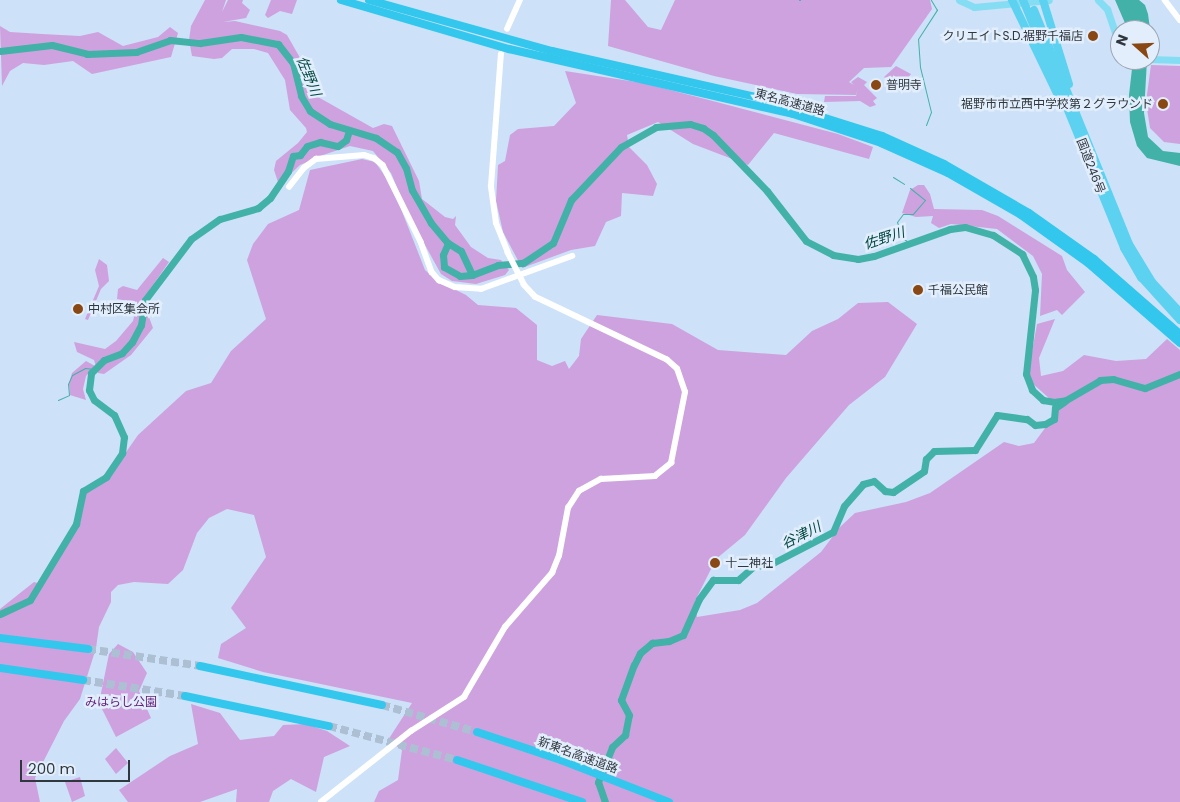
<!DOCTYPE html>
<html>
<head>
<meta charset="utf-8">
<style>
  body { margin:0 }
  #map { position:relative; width:1180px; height:802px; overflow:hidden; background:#cde1f8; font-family:Poppins,"Noto Sans JP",sans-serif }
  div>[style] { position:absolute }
  .green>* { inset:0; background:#cea2de }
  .water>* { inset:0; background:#42b1a7 }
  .stream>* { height:1px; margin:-0.5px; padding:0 0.5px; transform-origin:0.5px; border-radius:0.5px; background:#42b1a7 }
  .river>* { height:7px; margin:-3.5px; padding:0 3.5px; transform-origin:3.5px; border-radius:3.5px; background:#42b1a7 }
  .motorway-tunnel>* { height:8px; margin-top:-4px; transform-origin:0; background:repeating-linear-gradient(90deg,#adbfd3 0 8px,transparent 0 12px) }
  .tertiary>* { height:5.5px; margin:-2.75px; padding:0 2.75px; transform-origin:2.75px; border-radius:2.75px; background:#fff }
  .primary>* { height:7px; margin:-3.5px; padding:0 3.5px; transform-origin:3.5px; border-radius:3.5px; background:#85ddf4 }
  .trunk>* { height:8px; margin:-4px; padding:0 4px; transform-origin:4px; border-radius:4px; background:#5cd2f0 }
  .motorway>* { height:8px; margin:-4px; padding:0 4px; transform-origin:4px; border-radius:4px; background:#33c7ed }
  .dots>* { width:14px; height:14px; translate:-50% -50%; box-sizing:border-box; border:2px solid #e2eefb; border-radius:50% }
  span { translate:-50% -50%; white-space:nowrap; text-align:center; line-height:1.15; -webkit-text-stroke:5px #e2eefb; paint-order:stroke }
  .poi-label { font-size:12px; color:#2f373f }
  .right { translate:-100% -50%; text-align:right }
  .left { translate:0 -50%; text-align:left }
  .street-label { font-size:12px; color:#2f373f }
  .park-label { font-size:12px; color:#621b79 }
  .water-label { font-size:14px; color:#024843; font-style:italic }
  .north { position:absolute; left:1110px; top:20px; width:50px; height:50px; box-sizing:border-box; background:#e2eefb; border:1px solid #9aa5b0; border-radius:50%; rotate:290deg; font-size:14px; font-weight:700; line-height:20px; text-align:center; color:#2f373f }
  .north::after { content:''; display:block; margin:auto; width:18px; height:22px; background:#894813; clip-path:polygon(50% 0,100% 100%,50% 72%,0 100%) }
  .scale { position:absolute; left:20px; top:760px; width:110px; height:22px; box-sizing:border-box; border:2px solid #2f373f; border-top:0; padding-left:6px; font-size:15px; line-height:18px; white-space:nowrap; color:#2f373f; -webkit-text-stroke:4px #e2eefb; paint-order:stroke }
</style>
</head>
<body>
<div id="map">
  <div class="green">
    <i style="clip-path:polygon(205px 0,226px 0,222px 12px,228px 0,243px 0,242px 3px,250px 10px,246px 18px,223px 22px,235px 21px,280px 31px,287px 35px,303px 63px,301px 82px,318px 97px,373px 128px,384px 124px,392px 126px,419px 181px,422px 199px,445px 217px,453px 219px,456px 216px,455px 225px,471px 247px,488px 258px,501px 260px,509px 270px,505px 275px,476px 284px,452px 281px,441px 274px,409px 216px,391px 173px,373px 151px,350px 146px,323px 155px,300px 165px,279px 185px,274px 170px,276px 161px,298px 143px,307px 132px,306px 128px,290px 110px,285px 80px,268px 53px,254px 49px,232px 49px,222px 58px,214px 59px,192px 56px,189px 40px,191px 26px)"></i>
    <i style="clip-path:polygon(271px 0,297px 0,292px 14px,280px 11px,268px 18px,265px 15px)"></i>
    <i style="clip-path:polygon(611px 0,625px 0,648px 27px,661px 30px,675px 0,930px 0,932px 9px,891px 67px,864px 68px,849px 82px,854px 85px,851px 82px,858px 77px,867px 82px,864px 85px,877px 98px,873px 101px,876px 105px,870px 107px,860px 101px,824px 102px,825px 96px,856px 96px,858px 88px,856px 95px,797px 94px,714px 76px,608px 46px)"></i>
    <i style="clip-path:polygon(0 26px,10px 32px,42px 34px,80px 36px,98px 32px,123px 46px,158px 37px,170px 27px,178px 33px,171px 57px,92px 74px,73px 61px,44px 65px,23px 63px,10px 71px,2px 86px)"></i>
    <i style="clip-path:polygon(1151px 65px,1180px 66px,1180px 144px,1164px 142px,1150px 128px,1146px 102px)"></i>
    <i style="clip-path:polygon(896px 66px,911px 74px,897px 92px,894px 89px,898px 84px,891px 76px,886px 79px,884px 77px)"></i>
    <i style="clip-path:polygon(565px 71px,643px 83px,709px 100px,838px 134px,873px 147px,869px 159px,774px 133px,748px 165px,693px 144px,658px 122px,627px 135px,629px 147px,647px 165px,657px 184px,653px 196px,622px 193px,621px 216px,606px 222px,595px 246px,571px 250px,522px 268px,503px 232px,496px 201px,498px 165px,505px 161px,510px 135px,518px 129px,554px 126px,576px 103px)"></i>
    <i style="clip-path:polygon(362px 159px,375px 162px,392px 186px,425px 270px,436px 280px,466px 295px,478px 305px,516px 308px,537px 325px,537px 360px,552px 366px,565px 361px,569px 369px,579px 356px,581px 339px,597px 315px,672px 324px,718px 350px,786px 355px,812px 331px,838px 319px,858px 303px,888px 302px,917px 324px,885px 377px,849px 405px,786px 478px,745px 535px,716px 559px,695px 601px,697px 617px,740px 610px,757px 603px,821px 552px,840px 527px,855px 513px,906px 502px,930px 493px,1004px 442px,1019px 446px,1034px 443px,1060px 408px,1031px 382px,1029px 368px,1037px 324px,1055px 319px,1039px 358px,1041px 376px,1063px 371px,1084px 355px,1116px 361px,1146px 359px,1167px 339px,1180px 350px,1180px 802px,374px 802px,379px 791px,398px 780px,402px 750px,388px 740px,412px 703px,263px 672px,218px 658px,221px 644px,246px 628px,231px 608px,266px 557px,254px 515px,227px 509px,209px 518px,197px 533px,183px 570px,168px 584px,134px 582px,118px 585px,111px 592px,111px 602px,99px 627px,96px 648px,80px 699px,64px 721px,35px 778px,40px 802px,0 802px,0 609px,34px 582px,41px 584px,78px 524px,86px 493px,110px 475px,138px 435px,186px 391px,211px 383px,231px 351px,266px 319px,247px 260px,253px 244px,268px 224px,299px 210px,310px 170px)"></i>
    <i style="clip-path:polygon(918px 185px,924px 185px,930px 194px,934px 209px,982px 210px,998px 216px,1062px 256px,1067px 270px,1085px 292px,1062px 315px,1057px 310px,1040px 316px,1042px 274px,1033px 256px,997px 229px,951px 224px,939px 228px,931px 223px,933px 216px,916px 217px,902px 213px,910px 190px)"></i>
    <i style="clip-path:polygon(163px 258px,169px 262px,146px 295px,146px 309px,153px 328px,131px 355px,104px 374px,98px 373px,94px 360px,77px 352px,74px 342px,105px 349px,116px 341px,133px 321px,135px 313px,128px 301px,117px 299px,118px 289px,123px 286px,137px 290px)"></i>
    <i style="clip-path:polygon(99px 259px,107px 265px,109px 281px,101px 289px,88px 320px,85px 319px,99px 286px,95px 270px)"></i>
    <i style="clip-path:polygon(86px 361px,95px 366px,86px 376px,83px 389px,86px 400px,70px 395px,69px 384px,72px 373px)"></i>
    <i style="clip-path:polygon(118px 644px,133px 652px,147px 673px,139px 691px,151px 718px,116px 737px,100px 705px,100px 698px,109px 654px)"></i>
    <i style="clip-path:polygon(191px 704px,220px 713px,240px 740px,274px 736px,283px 725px,306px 724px,327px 731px,350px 746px,324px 757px,316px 792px,291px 779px,273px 791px,269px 802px,236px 802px,237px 789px,200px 802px,128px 802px,119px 790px,170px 756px,198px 744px)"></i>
    <i style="clip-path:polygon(116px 748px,128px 763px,116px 774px,105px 759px)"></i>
    <i style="clip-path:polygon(80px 777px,85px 796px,72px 802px,65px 782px)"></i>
  </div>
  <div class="water">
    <i style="clip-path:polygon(1115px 0,1139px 0,1145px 5px,1148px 14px,1151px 36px,1150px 44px,1150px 30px,1128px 30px)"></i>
    <i style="clip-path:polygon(1133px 60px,1147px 60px,1144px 113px,1148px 137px,1163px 151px,1180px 153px,1180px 166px,1147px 158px,1137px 146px,1130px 122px,1129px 95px)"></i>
  </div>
  <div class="stream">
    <i style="left:799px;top:0;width:1px"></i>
    <i style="left:926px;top:125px;width:14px;rotate:-69deg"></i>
    <i style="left:931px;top:112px;width:46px;rotate:-103.7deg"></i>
    <i style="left:920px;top:67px;width:28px;rotate:-94deg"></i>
    <i style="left:918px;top:39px;width:35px;rotate:-57deg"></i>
    <i style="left:937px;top:10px;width:12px;rotate:-121deg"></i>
    <i style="left:893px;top:177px;width:13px;rotate:32deg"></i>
    <i style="left:910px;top:188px;width:19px;rotate:39deg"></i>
    <i style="left:925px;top:200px;width:18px;rotate:131deg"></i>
    <i style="left:913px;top:214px;width:10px;rotate:180deg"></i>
    <i style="left:903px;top:214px;width:10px;rotate:127deg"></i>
    <i style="left:897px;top:222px;width:18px;rotate:68deg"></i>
    <i style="left:904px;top:239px;width:9px;rotate:36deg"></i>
    <i style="left:58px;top:400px;width:12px;rotate:-24deg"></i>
    <i style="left:69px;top:395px;width:11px;rotate:-95deg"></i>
    <i style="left:68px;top:384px;width:10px;rotate:-66deg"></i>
    <i style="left:72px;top:375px;width:15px;rotate:-28deg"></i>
    <i style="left:85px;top:368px;width:9px;rotate:6deg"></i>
  </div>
  <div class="river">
    <i style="left:0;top:51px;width:52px;rotate:-6.6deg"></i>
    <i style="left:52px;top:45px;width:36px;rotate:14deg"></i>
    <i style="left:87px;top:54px;width:49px;rotate:-2.3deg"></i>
    <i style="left:136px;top:52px;width:36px;rotate:-19deg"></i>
    <i style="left:170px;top:40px;width:30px;rotate:6deg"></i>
    <i style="left:200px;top:43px;width:41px;rotate:-8.3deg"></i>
    <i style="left:241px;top:37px;width:38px;rotate:11deg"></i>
    <i style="left:278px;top:44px;width:24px;rotate:52deg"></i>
    <i style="left:293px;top:63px;width:34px;rotate:76deg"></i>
    <i style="left:301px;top:96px;width:17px;rotate:59deg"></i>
    <i style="left:310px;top:111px;width:24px;rotate:33deg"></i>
    <i style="left:330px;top:124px;width:48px;rotate:16.9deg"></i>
    <i style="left:376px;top:138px;width:25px;rotate:34deg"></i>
    <i style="left:397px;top:152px;width:18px;rotate:61deg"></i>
    <i style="left:406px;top:168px;width:23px;rotate:75deg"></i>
    <i style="left:412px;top:190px;width:38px;rotate:60deg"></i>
    <i style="left:431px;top:223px;width:26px;rotate:50deg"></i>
    <i style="left:448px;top:243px;width:15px;rotate:32deg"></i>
    <i style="left:461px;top:251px;width:26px;rotate:65deg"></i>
    <i style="left:448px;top:243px;width:13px;rotate:113deg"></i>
    <i style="left:443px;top:255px;width:12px;rotate:85deg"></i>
    <i style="left:444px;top:267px;width:18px;rotate:29deg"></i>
    <i style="left:460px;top:276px;width:12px;rotate:-5deg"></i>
    <i style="left:472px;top:275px;width:28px;rotate:-21deg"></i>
    <i style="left:498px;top:265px;width:25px;rotate:-5deg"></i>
    <i style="left:523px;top:263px;width:36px;rotate:-34deg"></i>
    <i style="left:553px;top:243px;width:47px;rotate:-67.3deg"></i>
    <i style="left:571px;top:200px;width:73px;rotate:-46.7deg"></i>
    <i style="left:621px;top:147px;width:40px;rotate:-29.7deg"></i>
    <i style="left:656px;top:127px;width:34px;rotate:-5deg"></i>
    <i style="left:690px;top:124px;width:14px;rotate:17deg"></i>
    <i style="left:703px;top:128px;width:12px;rotate:35deg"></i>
    <i style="left:713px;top:135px;width:78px;rotate:46deg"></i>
    <i style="left:767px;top:191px;width:63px;rotate:52deg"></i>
    <i style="left:806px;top:241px;width:30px;rotate:27deg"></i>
    <i style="left:833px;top:255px;width:25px;rotate:9deg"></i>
    <i style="left:858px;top:259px;width:16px;rotate:-11deg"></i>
    <i style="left:874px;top:256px;width:81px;rotate:-19.6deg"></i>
    <i style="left:950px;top:229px;width:15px;rotate:-8deg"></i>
    <i style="left:965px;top:227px;width:29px;rotate:16deg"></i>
    <i style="left:993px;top:235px;width:35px;rotate:33deg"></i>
    <i style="left:1022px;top:254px;width:25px;rotate:64deg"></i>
    <i style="left:1033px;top:277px;width:13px;rotate:81deg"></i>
    <i style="left:1035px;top:290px;width:84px;rotate:96.1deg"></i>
    <i style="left:1026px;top:374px;width:17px;rotate:69deg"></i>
    <i style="left:1032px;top:390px;width:15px;rotate:42deg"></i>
    <i style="left:1043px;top:400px;width:11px;rotate:10deg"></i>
    <i style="left:1054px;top:402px;width:12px;rotate:-9deg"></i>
    <i style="left:1066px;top:400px;width:39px;rotate:-30deg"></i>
    <i style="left:1100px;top:380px;width:13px;rotate:-4deg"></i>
    <i style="left:1113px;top:379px;width:33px;rotate:16deg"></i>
    <i style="left:1145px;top:388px;width:38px;rotate:-22deg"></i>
    <i style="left:0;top:614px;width:33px;rotate:-25deg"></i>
    <i style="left:30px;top:600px;width:89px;rotate:-58.8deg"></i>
    <i style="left:76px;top:524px;width:34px;rotate:-78deg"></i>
    <i style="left:83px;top:491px;width:27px;rotate:-31deg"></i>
    <i style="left:106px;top:477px;width:29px;rotate:-56deg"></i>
    <i style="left:122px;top:453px;width:16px;rotate:-83deg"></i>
    <i style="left:124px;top:437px;width:24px;rotate:-114deg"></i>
    <i style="left:114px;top:415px;width:25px;rotate:-143deg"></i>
    <i style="left:94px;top:400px;width:11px;rotate:-117deg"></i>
    <i style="left:89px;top:390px;width:17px;rotate:-83deg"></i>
    <i style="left:91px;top:373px;width:18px;rotate:-45deg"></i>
    <i style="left:104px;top:360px;width:19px;rotate:-21deg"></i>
    <i style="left:122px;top:353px;width:15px;rotate:-48deg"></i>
    <i style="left:132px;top:342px;width:19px;rotate:-62deg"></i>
    <i style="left:141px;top:325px;width:25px;rotate:-81deg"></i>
    <i style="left:145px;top:300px;width:76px;rotate:-53deg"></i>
    <i style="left:191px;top:239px;width:35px;rotate:-35deg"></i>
    <i style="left:220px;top:219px;width:40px;rotate:-16deg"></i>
    <i style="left:258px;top:208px;width:16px;rotate:-40deg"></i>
    <i style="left:270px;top:198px;width:32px;rotate:-56deg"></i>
    <i style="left:288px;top:171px;width:16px;rotate:-72deg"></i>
    <i style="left:293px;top:156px;width:7px;rotate:-8deg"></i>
    <i style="left:300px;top:155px;width:11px;rotate:-52deg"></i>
    <i style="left:307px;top:146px;width:14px;rotate:-17deg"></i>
    <i style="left:320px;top:142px;width:18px;rotate:13deg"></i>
    <i style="left:338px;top:146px;width:10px;rotate:-37deg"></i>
    <i style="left:346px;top:140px;width:9px;rotate:-72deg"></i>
    <i style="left:605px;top:802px;width:21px;rotate:-109deg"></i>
    <i style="left:598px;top:782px;width:38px;rotate:-68deg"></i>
    <i style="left:612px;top:747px;width:18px;rotate:-43deg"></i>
    <i style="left:625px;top:735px;width:20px;rotate:-79deg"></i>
    <i style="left:629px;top:715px;width:17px;rotate:-118deg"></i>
    <i style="left:621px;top:700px;width:37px;rotate:-70deg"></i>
    <i style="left:634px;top:665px;width:13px;rotate:-63deg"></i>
    <i style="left:640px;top:653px;width:16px;rotate:-40deg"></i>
    <i style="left:652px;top:643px;width:17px;rotate:-7deg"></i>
    <i style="left:669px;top:641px;width:15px;rotate:-23deg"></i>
    <i style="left:683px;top:635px;width:39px;rotate:-66deg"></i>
    <i style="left:699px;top:599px;width:24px;rotate:-54deg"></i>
    <i style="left:713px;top:580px;width:25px"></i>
    <i style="left:738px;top:580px;width:21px;rotate:-41deg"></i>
    <i style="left:754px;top:566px;width:15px;rotate:-4deg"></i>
    <i style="left:769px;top:565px;width:72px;rotate:-27.3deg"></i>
    <i style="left:833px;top:532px;width:28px;rotate:-67deg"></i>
    <i style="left:844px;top:506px;width:29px;rotate:-49deg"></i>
    <i style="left:863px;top:484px;width:11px;rotate:-15deg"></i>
    <i style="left:874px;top:481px;width:15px;rotate:42deg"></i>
    <i style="left:885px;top:491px;width:8px;rotate:7deg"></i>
    <i style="left:893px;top:492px;width:37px;rotate:-34deg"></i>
    <i style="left:924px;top:471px;width:12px;rotate:-81deg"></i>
    <i style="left:926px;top:459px;width:11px;rotate:-45deg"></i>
    <i style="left:934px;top:451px;width:41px;rotate:-1.4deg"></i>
    <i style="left:975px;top:450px;width:41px;rotate:-57.8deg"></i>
    <i style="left:997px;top:415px;width:30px;rotate:8deg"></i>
    <i style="left:1027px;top:419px;width:10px;rotate:37deg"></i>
    <i style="left:1035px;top:425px;width:10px;rotate:-6deg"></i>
    <i style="left:1045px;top:424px;width:10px;rotate:-29deg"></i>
    <i style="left:1054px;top:419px;width:11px;rotate:-85deg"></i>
    <i style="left:1055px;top:408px;width:11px;rotate:-34deg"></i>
  </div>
  <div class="motorway-tunnel">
    <i style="left:88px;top:649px;width:113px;rotate:8.6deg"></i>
    <i style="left:83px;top:680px;width:103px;rotate:8.9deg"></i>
    <i style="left:382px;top:705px;width:99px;rotate:15.9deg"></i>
    <i style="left:329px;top:726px;width:132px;rotate:14.9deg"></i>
  </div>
  <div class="tertiary">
    <i style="left:1165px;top:0;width:25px;rotate:53deg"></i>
    <i style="left:507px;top:29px;width:32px;rotate:-66deg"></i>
    <i style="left:289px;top:187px;width:24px;rotate:-52deg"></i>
    <i style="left:304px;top:168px;width:15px;rotate:-37deg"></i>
    <i style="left:316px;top:159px;width:48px;rotate:-4.8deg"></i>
    <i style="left:364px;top:155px;width:10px;rotate:17deg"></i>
    <i style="left:374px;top:158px;width:11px;rotate:38deg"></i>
    <i style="left:383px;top:165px;width:86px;rotate:63.7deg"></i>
    <i style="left:421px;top:242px;width:32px;rotate:70deg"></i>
    <i style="left:432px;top:272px;width:11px;rotate:49deg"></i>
    <i style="left:439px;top:280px;width:17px;rotate:24deg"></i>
    <i style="left:455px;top:287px;width:26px;rotate:4deg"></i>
    <i style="left:481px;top:289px;width:97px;rotate:-19.9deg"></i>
    <i style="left:321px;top:802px;width:115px;rotate:-38.3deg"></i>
    <i style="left:411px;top:731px;width:63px;rotate:-32.7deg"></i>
    <i style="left:464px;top:697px;width:81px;rotate:-59.6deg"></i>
    <i style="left:505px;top:627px;width:72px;rotate:-49deg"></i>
    <i style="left:552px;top:573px;width:18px;rotate:-68deg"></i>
    <i style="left:559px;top:556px;width:49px;rotate:-79.4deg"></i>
    <i style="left:568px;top:508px;width:20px;rotate:-57deg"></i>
    <i style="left:579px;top:491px;width:25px;rotate:-29deg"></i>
    <i style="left:601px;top:479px;width:54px;rotate:-3.2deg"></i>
    <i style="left:655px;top:476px;width:21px;rotate:-39deg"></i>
    <i style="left:671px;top:463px;width:72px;rotate:-78.8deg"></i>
    <i style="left:685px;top:392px;width:24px;rotate:-109deg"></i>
    <i style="left:677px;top:369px;width:13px;rotate:-138deg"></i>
    <i style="left:667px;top:360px;width:146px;rotate:-154.5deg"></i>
    <i style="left:535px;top:297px;width:16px;rotate:-133deg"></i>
    <i style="left:524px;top:285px;width:36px;rotate:-117deg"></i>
    <i style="left:508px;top:253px;width:32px;rotate:-112deg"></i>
    <i style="left:496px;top:223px;width:37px;rotate:-98deg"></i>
    <i style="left:491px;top:186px;width:132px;rotate:-85.7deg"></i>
  </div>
  <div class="primary">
    <i style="left:959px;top:0;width:17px;rotate:25deg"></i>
    <i style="left:974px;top:7px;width:75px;rotate:-5.3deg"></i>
    <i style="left:1098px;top:0;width:13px;rotate:45deg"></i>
    <i style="left:1107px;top:9px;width:40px;rotate:71.1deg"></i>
    <i style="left:1150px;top:59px;width:30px;rotate:2deg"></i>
  </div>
  <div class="trunk">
    <i style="left:1012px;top:0;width:115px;rotate:64.3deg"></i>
    <i style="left:1023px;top:0;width:268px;rotate:67.8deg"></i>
    <i style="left:1124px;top:248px;width:34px;rotate:60deg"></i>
    <i style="left:1141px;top:277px;width:58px;rotate:47.8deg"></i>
    <i style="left:1043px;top:0;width:88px;rotate:72.8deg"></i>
    <i style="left:1034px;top:10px;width:253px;rotate:67.9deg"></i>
    <i style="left:1129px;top:244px;width:44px;rotate:58.8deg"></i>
    <i style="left:1152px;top:282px;width:41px;rotate:47deg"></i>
  </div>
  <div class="motorway">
    <i style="left:341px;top:0;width:175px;rotate:16.3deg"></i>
    <i style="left:509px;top:49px;width:291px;rotate:12.9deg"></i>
    <i style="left:793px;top:114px;width:93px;rotate:18.2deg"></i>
    <i style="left:881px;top:143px;width:73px;rotate:24.1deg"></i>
    <i style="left:948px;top:173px;width:84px;rotate:29.9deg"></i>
    <i style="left:1021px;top:215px;width:82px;rotate:35.6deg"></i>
    <i style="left:1088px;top:263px;width:122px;rotate:41deg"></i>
    <i style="left:369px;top:0;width:190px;rotate:15.6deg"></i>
    <i style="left:552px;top:51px;width:218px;rotate:12.7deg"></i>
    <i style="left:765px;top:99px;width:123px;rotate:17.5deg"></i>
    <i style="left:882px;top:136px;width:68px;rotate:24.3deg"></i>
    <i style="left:944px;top:164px;width:98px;rotate:30deg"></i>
    <i style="left:1029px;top:213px;width:80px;rotate:35.3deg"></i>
    <i style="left:1094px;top:259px;width:114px;rotate:41.1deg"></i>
    <i style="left:0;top:638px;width:89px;rotate:7.1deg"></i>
    <i style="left:200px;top:666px;width:186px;rotate:12.1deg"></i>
    <i style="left:0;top:668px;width:84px;rotate:8.2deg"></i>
    <i style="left:185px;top:696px;width:147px;rotate:11.8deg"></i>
    <i style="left:477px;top:732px;width:89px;rotate:18.4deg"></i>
    <i style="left:561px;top:760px;width:116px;rotate:21.3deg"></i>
    <i style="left:457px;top:760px;width:132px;rotate:18.6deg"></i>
  </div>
  <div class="dots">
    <i style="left:1093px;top:36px;background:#894813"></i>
    <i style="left:876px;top:85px;background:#894813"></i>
    <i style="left:1163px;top:104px;background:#894813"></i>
    <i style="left:918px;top:290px;background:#894813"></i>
    <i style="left:78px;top:309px;background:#894813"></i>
    <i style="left:715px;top:563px;background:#894813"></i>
  </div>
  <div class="poi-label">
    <span class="right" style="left:1083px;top:36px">クリエイトS.D.裾野千福店</span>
    <span class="left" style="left:886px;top:85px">普明寺</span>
    <span class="right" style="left:1153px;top:104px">裾野市市立西中学校第２グラウンド</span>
    <span class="left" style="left:928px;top:290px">千福公民館</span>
    <span class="left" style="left:88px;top:309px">中村区集会所</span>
    <span class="left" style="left:725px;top:563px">十二神社</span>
  </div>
  <div class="street-label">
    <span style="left:790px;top:102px;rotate:15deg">東名高速道路</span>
    <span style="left:1091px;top:166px;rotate:69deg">国道246号</span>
    <span style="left:578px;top:755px;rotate:20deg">新東名高速道路</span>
  </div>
  <div class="park-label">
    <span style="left:121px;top:702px">みはらし公園</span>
  </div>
  <div class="water-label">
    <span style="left:309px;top:76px;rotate:68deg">佐野川</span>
    <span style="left:884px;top:238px;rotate:-18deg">佐野川</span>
    <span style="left:801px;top:535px;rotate:-27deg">谷津川</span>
  </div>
  <div class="north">N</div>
  <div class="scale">200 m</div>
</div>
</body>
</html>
